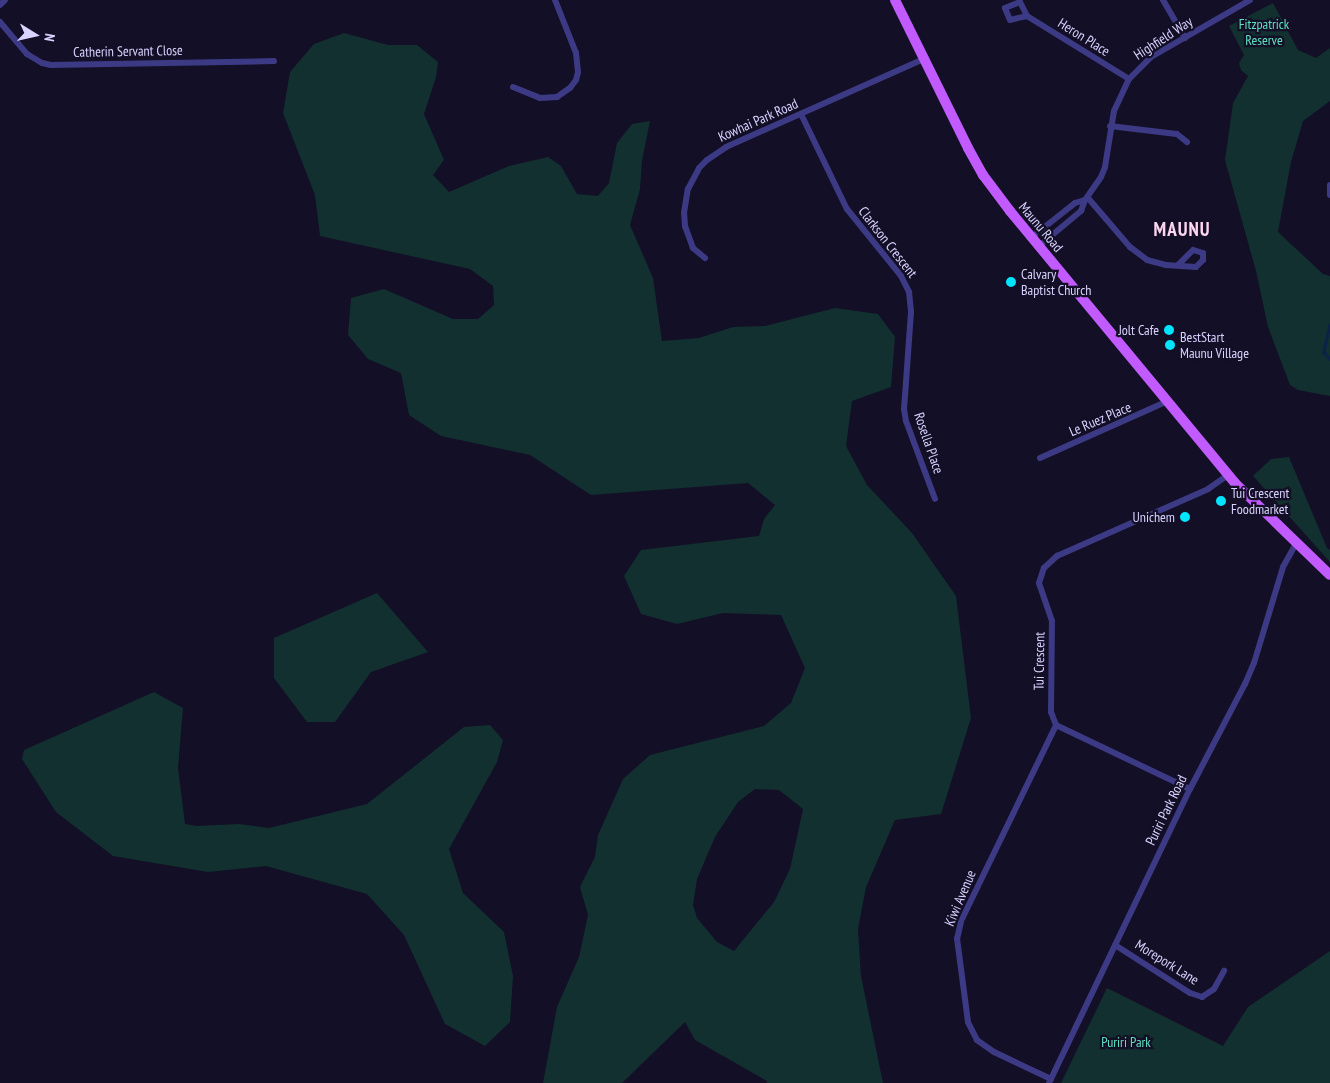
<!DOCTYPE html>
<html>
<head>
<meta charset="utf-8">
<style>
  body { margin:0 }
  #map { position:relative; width:1330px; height:1083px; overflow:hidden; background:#130f26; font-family:"PT Sans Narrow",sans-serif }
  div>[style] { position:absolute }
  .green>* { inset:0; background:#12302f }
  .stream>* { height:2.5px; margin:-1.25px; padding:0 1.25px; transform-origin:1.25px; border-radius:1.25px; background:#0c2248 }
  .street>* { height:6px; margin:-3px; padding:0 3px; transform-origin:3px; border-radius:3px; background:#3d3a85 }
  .primary>* { height:10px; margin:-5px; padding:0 5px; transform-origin:5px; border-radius:5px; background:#c25bff }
  .dots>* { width:14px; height:14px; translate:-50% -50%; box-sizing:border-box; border:2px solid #130f26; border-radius:50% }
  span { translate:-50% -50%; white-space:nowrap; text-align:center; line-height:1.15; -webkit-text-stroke:4.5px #130f26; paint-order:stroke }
  .park-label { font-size:14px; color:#5fe0c0 }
  .street-label { font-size:14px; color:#d9d4ff }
  .poi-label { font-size:14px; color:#d9d4ff }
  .left { translate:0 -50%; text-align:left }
  .right { translate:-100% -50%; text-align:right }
  .district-label { font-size:19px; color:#ffd6f0; font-weight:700; letter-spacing:1px }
  .north { position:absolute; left:10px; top:10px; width:50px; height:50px; -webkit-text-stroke:4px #130f26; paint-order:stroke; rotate:100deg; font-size:14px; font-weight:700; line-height:20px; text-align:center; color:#d9d4ff }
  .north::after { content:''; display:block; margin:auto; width:18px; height:22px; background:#d9d4ff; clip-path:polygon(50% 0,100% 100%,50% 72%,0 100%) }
</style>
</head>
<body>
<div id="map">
  <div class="green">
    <i style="clip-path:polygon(1273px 3px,1298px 50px,1316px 58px,1330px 48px,1330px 101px,1303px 121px,1291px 162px,1278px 232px,1323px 274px,1330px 276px,1330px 396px,1298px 390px,1290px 385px,1268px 327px,1256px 271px,1225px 160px,1233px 103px,1248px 76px,1241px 70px,1239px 63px,1244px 55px,1229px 26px)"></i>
    <i style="clip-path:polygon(evenodd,344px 33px,388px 45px,417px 45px,438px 62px,436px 77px,424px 114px,444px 160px,433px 175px,449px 192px,509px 166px,548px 157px,561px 166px,577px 194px,598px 196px,609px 183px,617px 143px,632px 124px,650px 121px,642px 161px,640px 189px,630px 225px,653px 278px,662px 341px,699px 338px,733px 327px,765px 326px,835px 308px,878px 314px,895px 337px,891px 387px,852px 401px,846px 446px,867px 485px,912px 533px,956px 596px,971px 718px,941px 814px,895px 820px,866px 887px,858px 929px,861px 976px,883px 1083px,767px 1083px,767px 1081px,695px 1040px,685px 1022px,622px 1083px,543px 1083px,557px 1007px,579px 957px,588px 915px,580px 887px,595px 857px,598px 835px,623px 779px,650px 755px,764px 726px,791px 703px,805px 668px,781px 615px,723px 613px,677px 624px,641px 614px,624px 576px,641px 550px,759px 536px,764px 519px,775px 505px,748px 483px,591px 495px,530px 455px,441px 436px,409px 415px,401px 373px,368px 359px,348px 335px,351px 298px,384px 289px,453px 319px,478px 319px,494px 305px,493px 286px,470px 269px,320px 236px,315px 195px,283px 113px,290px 72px,314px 44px,344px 33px,755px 789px,779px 790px,803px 809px,790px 869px,774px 902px,734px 951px,717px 942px,697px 918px,693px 905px,697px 879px,715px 837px,738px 802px,755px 789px)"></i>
    <i style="clip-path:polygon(1289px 457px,1327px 548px,1330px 550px,1330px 562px,1253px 476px,1271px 459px)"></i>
    <i style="clip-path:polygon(377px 593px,428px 652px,371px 672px,335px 722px,307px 722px,274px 678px,274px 638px)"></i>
    <i style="clip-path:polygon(154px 692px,183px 708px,178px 768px,185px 824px,197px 826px,239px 824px,269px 828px,367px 804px,464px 727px,490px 725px,503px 740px,497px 762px,449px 849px,463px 893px,504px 932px,513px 976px,510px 1022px,485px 1046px,445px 1024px,404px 935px,367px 894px,266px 866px,208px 872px,113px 856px,56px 812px,22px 759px,24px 750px)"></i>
    <i style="clip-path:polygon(1330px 951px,1330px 1083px,1061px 1083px,1107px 988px,1223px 1046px,1248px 1007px)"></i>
  </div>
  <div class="stream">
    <i style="left:1330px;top:325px;width:28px;rotate:103deg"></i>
    <i style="left:1324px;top:352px;width:9px;rotate:49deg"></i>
  </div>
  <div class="street">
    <i style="left:1163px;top:0;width:44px;rotate:59.9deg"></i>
    <i style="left:0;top:5px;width:7px;rotate:-45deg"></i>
    <i style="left:1027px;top:16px;width:17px;rotate:167deg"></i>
    <i style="left:1010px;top:20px;width:13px;rotate:-113deg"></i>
    <i style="left:1005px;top:8px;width:16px;rotate:-22deg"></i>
    <i style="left:1020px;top:2px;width:16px;rotate:63deg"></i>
    <i style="left:1027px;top:16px;width:120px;rotate:31.7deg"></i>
    <i style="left:0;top:22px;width:42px;rotate:49.8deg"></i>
    <i style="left:27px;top:54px;width:17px;rotate:31deg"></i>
    <i style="left:42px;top:63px;width:9px;rotate:13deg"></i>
    <i style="left:51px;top:65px;width:223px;rotate:-1deg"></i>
    <i style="left:513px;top:87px;width:29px;rotate:22deg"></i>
    <i style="left:540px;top:98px;width:17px;rotate:-3deg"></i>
    <i style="left:557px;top:97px;width:16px;rotate:-35deg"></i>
    <i style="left:570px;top:88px;width:10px;rotate:-53deg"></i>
    <i style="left:576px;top:80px;width:8px;rotate:-76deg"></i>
    <i style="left:578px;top:72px;width:19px;rotate:-96deg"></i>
    <i style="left:576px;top:53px;width:57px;rotate:-111.6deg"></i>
    <i style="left:801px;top:114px;width:106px;rotate:64.2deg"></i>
    <i style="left:847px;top:209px;width:86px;rotate:51.1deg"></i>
    <i style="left:901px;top:276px;width:18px;rotate:63deg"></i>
    <i style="left:909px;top:292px;width:20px;rotate:84deg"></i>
    <i style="left:911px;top:312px;width:97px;rotate:94.1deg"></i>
    <i style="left:904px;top:409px;width:12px;rotate:81deg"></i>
    <i style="left:906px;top:421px;width:83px;rotate:69.6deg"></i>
    <i style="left:1110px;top:126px;width:67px;rotate:6.8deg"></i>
    <i style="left:1177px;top:134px;width:13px;rotate:39deg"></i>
    <i style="left:1330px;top:185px;width:10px;rotate:90deg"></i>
    <i style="left:1088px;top:198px;width:65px;rotate:49.4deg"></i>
    <i style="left:1130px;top:247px;width:21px;rotate:37deg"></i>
    <i style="left:1147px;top:260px;width:20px;rotate:15deg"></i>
    <i style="left:1166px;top:265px;width:30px;rotate:4deg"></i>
    <i style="left:1196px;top:267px;width:10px;rotate:-45deg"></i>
    <i style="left:1203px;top:260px;width:7px;rotate:-90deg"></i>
    <i style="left:1203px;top:253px;width:10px;rotate:-163deg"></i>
    <i style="left:1193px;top:250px;width:21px;rotate:135deg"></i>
    <i style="left:1032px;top:237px;width:55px;rotate:-38.3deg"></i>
    <i style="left:1075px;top:203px;width:10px;rotate:-17deg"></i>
    <i style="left:1039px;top:246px;width:55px;rotate:-39.8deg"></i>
    <i style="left:1081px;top:211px;width:12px;rotate:-70deg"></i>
    <i style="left:1085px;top:200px;width:28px;rotate:-55deg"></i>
    <i style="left:1101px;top:177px;width:11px;rotate:-68deg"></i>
    <i style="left:1105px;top:167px;width:57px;rotate:-80.9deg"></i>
    <i style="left:1114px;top:111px;width:35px;rotate:-65deg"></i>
    <i style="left:1129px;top:79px;width:31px;rotate:-45deg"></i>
    <i style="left:1151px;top:57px;width:114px;rotate:-29.9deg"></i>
    <i style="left:705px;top:258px;width:16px;rotate:-140deg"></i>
    <i style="left:693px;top:248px;width:23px;rotate:-110deg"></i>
    <i style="left:685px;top:226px;width:13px;rotate:-94deg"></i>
    <i style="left:684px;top:213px;width:24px;rotate:-81deg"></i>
    <i style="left:688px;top:189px;width:24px;rotate:-62deg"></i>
    <i style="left:699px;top:168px;width:11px;rotate:-45deg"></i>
    <i style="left:707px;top:160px;width:23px;rotate:-34deg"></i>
    <i style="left:726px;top:147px;width:217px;rotate:-24deg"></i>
    <i style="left:1040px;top:458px;width:140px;rotate:-24deg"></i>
    <i style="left:1190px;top:789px;width:148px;rotate:-154.5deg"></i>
    <i style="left:1056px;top:725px;width:14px;rotate:-111deg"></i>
    <i style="left:1051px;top:712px;width:91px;rotate:-89.4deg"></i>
    <i style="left:1052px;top:621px;width:40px;rotate:-108.9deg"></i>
    <i style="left:1039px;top:583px;width:16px;rotate:-72deg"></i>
    <i style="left:1044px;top:568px;width:18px;rotate:-43deg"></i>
    <i style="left:1057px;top:556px;width:165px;rotate:-23.9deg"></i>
    <i style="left:1208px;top:489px;width:24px;rotate:-35deg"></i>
    <i style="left:1115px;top:945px;width:89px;rotate:32.6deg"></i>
    <i style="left:1190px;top:993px;width:13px;rotate:18deg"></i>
    <i style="left:1202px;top:997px;width:14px;rotate:-34deg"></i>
    <i style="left:1214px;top:989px;width:21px;rotate:-61deg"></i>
    <i style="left:1051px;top:1079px;width:63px;rotate:-154.7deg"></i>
    <i style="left:994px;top:1052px;width:21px;rotate:-145deg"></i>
    <i style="left:977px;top:1040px;width:20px;rotate:-117deg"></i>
    <i style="left:968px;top:1022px;width:84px;rotate:-97.5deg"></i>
    <i style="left:957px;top:939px;width:18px;rotate:-77deg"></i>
    <i style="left:961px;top:921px;width:218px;rotate:-64.1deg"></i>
    <i style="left:1049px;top:1083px;width:326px;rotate:-64.4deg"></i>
    <i style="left:1190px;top:789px;width:119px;rotate:-62.4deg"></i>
    <i style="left:1245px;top:684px;width:23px;rotate:-67deg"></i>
    <i style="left:1254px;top:663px;width:100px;rotate:-73.2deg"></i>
    <i style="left:1283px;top:567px;width:26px;rotate:-61deg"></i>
  </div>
  <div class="primary">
    <i style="left:895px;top:0;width:165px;rotate:63.7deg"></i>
    <i style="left:968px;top:148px;width:31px;rotate:61deg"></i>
    <i style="left:983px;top:175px;width:45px;rotate:53.1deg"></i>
    <i style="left:1010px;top:211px;width:353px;rotate:50.4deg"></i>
    <i style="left:1235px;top:483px;width:132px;rotate:44.1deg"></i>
  </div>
  <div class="dots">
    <i style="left:1011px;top:282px;background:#00e5ff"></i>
    <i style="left:1169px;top:330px;background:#00e5ff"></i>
    <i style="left:1170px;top:345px;background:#00e5ff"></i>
    <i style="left:1221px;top:501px;background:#00e5ff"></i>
    <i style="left:1185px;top:517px;background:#00e5ff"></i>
  </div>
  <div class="park-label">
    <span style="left:1264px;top:32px">Fitzpatrick<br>Reserve</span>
    <span style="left:1126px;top:1042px">Puriri Park</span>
  </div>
  <div class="street-label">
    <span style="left:1084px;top:37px;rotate:32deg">Heron Place</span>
    <span style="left:1163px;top:38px;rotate:-33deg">Highfield Way</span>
    <span style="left:128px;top:51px;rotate:-1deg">Catherin Servant Close</span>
    <span style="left:758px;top:120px;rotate:-24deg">Kowhai Park Road</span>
    <span style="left:1041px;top:227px;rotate:50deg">Maunu Road</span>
    <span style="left:888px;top:242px;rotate:52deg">Clarkson Crescent</span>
    <span style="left:1100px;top:419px;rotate:-23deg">Le Ruez Place</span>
    <span style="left:929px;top:443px;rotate:71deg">Rosella Place</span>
    <span style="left:1039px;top:661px;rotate:-89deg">Tui Crescent</span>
    <span style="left:1166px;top:810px;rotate:-64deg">Puriri Park Road</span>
    <span style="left:960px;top:898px;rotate:-67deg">Kiwi Avenue</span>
    <span style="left:1167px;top:962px;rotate:32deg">Morepork Lane</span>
  </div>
  <div class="poi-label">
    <span class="left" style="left:1021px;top:282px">Calvary<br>Baptist Church</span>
    <span class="right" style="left:1159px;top:330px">Jolt Cafe</span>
    <span class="left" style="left:1180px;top:345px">BestStart<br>Maunu Village</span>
    <span class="left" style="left:1231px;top:501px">Tui Crescent<br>Foodmarket</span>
    <span class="right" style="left:1175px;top:517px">Unichem</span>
  </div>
  <div class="district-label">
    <span style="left:1182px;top:230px">MAUNU</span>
  </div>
  <div class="north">N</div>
</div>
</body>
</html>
